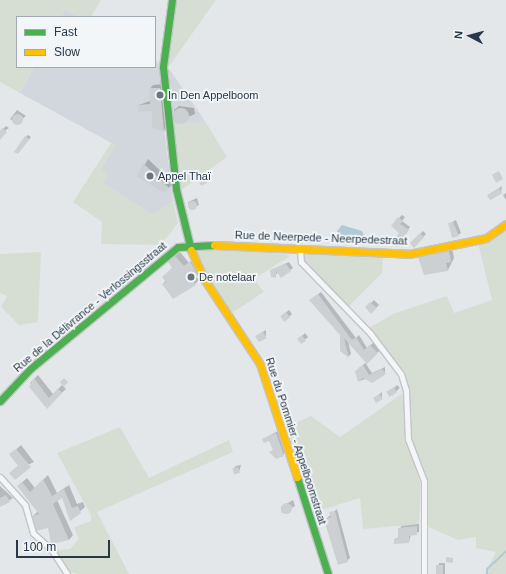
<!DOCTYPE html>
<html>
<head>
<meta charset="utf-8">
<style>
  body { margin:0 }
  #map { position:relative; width:506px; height:574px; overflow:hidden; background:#e4e7ea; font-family:Helvetica,sans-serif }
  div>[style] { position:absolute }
  .built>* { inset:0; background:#d2d7dd }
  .green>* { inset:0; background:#d6ded4 }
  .water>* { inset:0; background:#b0cad7 }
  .shadow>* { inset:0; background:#0003; transform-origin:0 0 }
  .stream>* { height:2px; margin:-1px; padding:0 1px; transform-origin:1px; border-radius:1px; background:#b0cad7 }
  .building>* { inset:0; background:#cdd0d2; transform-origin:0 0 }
  .round { border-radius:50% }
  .roads { filter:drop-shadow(1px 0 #c2c5c8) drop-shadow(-1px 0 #c2c5c8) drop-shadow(0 1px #c2c5c8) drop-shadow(0 -1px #c2c5c8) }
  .street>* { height:5px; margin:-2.5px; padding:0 2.5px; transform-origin:2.5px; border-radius:2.5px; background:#f3f5f6 }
  .fast>* { height:7px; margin:-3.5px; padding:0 3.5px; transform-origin:3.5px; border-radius:3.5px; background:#4caf50 }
  .slow>* { height:7px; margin:-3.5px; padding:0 3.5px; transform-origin:3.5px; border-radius:3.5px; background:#ffc107 }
  .dots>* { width:11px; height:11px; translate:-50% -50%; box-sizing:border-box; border:2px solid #f2f6f9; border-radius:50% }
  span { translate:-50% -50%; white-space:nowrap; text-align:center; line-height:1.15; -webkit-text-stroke:3.5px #f2f6f9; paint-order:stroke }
  .poi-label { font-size:11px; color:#283846 }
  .left { translate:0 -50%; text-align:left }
  .street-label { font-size:11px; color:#283846 }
  .legend { position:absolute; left:16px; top:16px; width:140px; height:52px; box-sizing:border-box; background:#f2f6f9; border:1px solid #a1aab1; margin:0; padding:5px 7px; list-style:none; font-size:12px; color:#283846 }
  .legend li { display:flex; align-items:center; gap:8px; height:20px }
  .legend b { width:20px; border:1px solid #a1aab1 }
  .north { position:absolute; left:450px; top:16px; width:40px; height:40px; -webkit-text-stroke:3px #f2f6f9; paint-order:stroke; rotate:276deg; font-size:11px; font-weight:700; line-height:16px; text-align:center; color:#283846 }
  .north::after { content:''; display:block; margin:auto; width:14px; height:18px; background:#283846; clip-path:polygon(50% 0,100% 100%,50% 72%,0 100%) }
  .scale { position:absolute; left:16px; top:540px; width:94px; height:18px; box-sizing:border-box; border:2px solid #283846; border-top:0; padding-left:5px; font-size:12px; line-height:14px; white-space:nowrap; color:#283846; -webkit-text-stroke:3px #f2f6f9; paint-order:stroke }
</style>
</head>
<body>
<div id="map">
  <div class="built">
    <i style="clip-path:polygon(65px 9px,79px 17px,61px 17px)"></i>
    <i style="clip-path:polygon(155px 58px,161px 68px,170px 70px,205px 121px,164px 128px,173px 201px,153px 215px,103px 183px,101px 169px,115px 145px,20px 93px,34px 67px,155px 67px)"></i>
  </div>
  <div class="green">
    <i style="clip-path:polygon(0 0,101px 0,91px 17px,79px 17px,65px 9px,61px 17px,17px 17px,17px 67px,34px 67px,20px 93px,0 82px)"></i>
    <i style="clip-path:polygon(174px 0,216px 0,170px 65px,164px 60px)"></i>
    <i style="clip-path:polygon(205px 121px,227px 157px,180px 191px,171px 125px)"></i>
    <i style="clip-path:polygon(111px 143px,115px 145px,101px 169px,108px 174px,103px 183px,153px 215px,173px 201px,178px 223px,161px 245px,101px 244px,102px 222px,73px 202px)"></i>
    <i style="clip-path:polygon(506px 229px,506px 574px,485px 574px,496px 552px,476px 548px,476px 537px,458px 540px,426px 526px,427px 489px,424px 468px,411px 440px,408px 390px,402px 371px,369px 328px,393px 314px,447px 296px,454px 313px,492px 300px,478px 243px)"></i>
    <i style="clip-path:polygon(195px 247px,273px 249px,290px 256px,254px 279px,264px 292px,232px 313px,208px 279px,193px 251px)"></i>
    <i style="clip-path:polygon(307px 251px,383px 255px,382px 273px,349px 306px,303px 261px)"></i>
    <i style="clip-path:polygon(41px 252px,38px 322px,19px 325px,1px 307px,7px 296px,0 293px,0 254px)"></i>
    <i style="clip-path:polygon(403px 393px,406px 439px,421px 485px,419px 524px,363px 529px,360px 498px,312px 513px,285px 428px,311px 416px,340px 437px)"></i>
    <i style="clip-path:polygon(120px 427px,149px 478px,229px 440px,233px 452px,97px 512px,129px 574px,77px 574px,69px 571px,54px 550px,70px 549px,79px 539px,74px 527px,91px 521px,91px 515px,57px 453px)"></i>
  </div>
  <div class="water">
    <i style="clip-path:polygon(342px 225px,362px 231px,366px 239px,340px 237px,337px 231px)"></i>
  </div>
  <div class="shadow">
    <i style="clip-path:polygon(164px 84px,167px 127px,164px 131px,153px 110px,139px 105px,150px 101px,150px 89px,153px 85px)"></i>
    <i style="clip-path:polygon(179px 106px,194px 108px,195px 114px,175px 122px,174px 110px)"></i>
    <i style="clip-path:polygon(17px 110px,26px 116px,17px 123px,10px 119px)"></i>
    <i style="clip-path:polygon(6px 126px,9px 128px,0 134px,3px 129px)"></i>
    <i style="clip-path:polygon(28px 135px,31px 137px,18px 153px,26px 137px)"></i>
    <i style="clip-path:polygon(148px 159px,173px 183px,165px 192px,138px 177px)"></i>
    <i style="clip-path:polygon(502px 186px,501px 193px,488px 195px,491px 193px)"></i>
    <i style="clip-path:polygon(506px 193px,506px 200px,503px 195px)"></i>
    <i style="clip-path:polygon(197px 198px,199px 205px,190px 209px,188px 202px)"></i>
    <i style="clip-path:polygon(402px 215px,405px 217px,402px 221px,410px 227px,397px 246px,401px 232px,392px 226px)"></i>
    <i style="clip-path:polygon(456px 220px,461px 233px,458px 235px,449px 224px)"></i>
    <i style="clip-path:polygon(423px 231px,426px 234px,415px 246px,411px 243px)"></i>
    <i style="clip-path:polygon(452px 248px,454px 258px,448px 270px,420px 257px)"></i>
    <i style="clip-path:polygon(180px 252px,189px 263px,194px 258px,200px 271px,195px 275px,199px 280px,195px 284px,163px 284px,174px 268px,173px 258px)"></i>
    <i style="clip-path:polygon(289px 262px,293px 268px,281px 277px,278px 271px,275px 277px,271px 270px)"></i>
    <i style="clip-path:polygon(321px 292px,356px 338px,359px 335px,367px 348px,373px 343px,380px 350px,366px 364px,372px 373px,385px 367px,385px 373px,359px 381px,359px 368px,367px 362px,348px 341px,351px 354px,349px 356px,341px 350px,341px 335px,313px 298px)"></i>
    <i style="left:374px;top:300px;width:7px;height:11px;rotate:45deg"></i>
    <i style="clip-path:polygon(289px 310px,292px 314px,289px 317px,284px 314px)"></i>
    <i style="clip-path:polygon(266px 330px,266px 337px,257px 337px,259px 334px)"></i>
    <i style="clip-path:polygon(305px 333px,308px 337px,301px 343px,301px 337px)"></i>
    <i style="clip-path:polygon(38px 375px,53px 394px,62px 385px,66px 389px,47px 407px,30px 383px)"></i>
    <i style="left:397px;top:385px;width:4px;height:11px;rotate:45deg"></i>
    <i style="clip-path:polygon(382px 392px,382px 398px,375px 398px)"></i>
    <i style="clip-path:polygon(278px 431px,285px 452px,283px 455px,271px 452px,274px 449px,269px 440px,263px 439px)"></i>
    <i style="clip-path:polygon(21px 445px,34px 462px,10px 473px,19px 465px,11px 454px)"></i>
    <i style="clip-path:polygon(241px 465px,239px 472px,233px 469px,236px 466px)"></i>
    <i style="clip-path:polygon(48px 475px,57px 493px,69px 485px,77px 504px,83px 502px,85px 507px,71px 519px,63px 497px,57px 500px,73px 535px,69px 540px,33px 516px,38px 511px,18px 486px,27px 478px,35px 488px)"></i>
    <i style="clip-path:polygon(0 486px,13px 498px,0 506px)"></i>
    <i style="clip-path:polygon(293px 500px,295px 506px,282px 513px,281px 507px)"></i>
    <i style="clip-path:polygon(337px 509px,350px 558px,347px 561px,325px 520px)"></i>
    <i style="clip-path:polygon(419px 524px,419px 532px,411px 534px,409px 542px,395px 539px,399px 537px,401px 526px)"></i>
    <i style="clip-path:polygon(439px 563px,445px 563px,445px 574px,437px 574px)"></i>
  </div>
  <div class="stream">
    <i style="left:487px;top:574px;width:5px;rotate:-90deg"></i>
    <i style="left:487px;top:569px;width:26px;rotate:-43deg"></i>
  </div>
  <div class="building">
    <i style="clip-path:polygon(149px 88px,160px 88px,164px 132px,152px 127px,152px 111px,138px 112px,138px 105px,150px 104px)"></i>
    <i class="round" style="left:173px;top:108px;width:16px;height:16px"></i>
    <i class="round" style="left:11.5px;top:113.5px;width:11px;height:11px"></i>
    <i style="clip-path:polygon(2px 128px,7px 132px,0 140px,0 131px)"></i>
    <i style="clip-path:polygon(25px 136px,29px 139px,18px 154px,14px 152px)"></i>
    <i style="clip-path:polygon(143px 163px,169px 188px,165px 193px,137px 177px)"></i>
    <i style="left:499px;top:171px;width:9px;height:8px;rotate:63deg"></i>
    <i style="clip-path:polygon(205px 177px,208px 182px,201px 186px,199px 182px)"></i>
    <i style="left:499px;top:188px;width:6px;height:14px;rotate:59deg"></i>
    <i class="round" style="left:187.5px;top:200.5px;width:9px;height:9px"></i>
    <i style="clip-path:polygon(398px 217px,403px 221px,400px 224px,409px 230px,397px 247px,392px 244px,399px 233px,391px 226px)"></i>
    <i style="clip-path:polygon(453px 222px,459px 236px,452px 238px,448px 223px)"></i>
    <i style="clip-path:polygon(420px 233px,424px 237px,414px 248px,410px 243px)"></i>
    <i style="clip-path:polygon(449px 251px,451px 262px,446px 263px,448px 271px,424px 275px,418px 257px)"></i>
    <i style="clip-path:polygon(175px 256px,184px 266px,190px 261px,197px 275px,191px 279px,196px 285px,173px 299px,162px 284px,166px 282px,162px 277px,172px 268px,168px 262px)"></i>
    <i style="clip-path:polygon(286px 264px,291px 271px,281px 278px,276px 271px,276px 278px,271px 277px,270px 270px)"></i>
    <i style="clip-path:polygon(318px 294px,352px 340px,356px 337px,364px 350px,370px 345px,378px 353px,367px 364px,344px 338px,349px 358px,340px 351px,340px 335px,309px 300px)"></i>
    <i style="clip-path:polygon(370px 302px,377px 308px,371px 314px,365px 307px)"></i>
    <i style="left:286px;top:312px;width:7px;height:7px;rotate:56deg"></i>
    <i style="clip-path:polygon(263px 332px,267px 338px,259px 342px,255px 336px)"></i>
    <i style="clip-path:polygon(302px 335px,306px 341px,301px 344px,297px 339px)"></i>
    <i style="clip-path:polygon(363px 365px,369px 375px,382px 369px,386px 374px,372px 383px,363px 378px,358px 382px,355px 371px)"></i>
    <i style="clip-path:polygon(34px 378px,49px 398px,58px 389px,62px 393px,47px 409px,29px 387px)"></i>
    <i style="left:64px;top:378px;width:6px;height:6px;rotate:45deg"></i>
    <i style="left:394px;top:387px;width:6px;height:9px;rotate:59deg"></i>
    <i style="clip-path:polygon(379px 394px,383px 399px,376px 403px,373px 398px)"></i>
    <i style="clip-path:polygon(276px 433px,284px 456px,276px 459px,269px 452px,273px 450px,269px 441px,264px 443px,262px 439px)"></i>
    <i style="clip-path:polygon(16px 449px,31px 467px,15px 480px,9px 473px,18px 466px,9px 454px)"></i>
    <i style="left:238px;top:467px;width:6px;height:6px;rotate:72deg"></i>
    <i style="clip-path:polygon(43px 479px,52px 496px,64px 489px,72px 508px,78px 506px,81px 513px,70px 521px,62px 498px,53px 504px,69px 540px,51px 544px,48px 528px,36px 531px,32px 516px,39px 514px,17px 486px,22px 482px,30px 492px)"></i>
    <i style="clip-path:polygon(6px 495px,10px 502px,0 507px,0 498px)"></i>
    <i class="round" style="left:280.5px;top:502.5px;width:11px;height:11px"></i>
    <i style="clip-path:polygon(335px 511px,348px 562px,338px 565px,324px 520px,331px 517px,329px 512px)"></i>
    <i style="clip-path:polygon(417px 526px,417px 535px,409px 536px,409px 543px,394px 544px,394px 539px,398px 538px,398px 528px)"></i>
    <i style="clip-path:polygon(446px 557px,453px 558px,453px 563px,446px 562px)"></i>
    <i style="left:436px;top:565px;width:7px;height:9px"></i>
  </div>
  <div class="roads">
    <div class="street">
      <i style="left:300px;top:249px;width:13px;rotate:86deg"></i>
      <i style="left:301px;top:262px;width:99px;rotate:45.8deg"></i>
      <i style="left:370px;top:333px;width:51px;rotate:52.9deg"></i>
      <i style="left:401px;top:374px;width:17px;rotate:73deg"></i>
      <i style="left:406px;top:390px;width:49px;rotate:87.7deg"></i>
      <i style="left:408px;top:439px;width:45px;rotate:69.1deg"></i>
      <i style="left:424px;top:481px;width:93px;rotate:90deg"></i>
      <i style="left:0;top:477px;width:38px;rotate:48deg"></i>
      <i style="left:25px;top:505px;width:29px;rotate:74deg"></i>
      <i style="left:33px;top:533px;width:24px;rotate:42deg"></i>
      <i style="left:51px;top:549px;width:30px;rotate:57deg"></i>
    </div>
    <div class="fast">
      <i style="left:172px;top:0;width:68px;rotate:97.7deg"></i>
      <i style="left:163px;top:67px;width:123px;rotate:83.9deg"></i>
      <i style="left:176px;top:189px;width:63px;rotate:76.2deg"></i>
      <i style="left:0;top:401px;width:45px;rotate:-46.8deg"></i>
      <i style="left:31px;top:368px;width:190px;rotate:-39.5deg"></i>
      <i style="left:178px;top:247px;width:36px;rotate:-3deg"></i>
      <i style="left:297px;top:477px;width:102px;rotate:72.3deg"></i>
    </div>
    <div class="slow">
      <i style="left:214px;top:245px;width:195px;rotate:2.6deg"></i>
      <i style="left:409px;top:254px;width:79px;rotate:-11.7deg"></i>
      <i style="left:486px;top:238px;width:24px;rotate:-35deg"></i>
      <i style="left:191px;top:250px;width:32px;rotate:66deg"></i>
      <i style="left:204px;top:279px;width:102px;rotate:56.6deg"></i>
      <i style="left:260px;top:364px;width:119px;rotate:71.9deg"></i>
    </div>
  </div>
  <div class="dots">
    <i style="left:160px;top:95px;background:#6a757f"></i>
    <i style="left:150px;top:176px;background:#6a757f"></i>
    <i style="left:191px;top:277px;background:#6a757f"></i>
  </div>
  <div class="poi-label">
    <span class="left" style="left:168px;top:95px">In Den Appelboom</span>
    <span class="left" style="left:158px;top:176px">Appel Thaï</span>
    <span class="left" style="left:199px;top:277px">De notelaar</span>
  </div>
  <div class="street-label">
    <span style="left:321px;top:238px;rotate:2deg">Rue de Neerpede - Neerpedestraat</span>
    <span style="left:90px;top:307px;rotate:-40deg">Rue de la Délivrance - Verlossingsstraat</span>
    <span style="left:296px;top:441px;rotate:72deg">Rue du Pommier - Appelboomstraat</span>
  </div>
  <ul class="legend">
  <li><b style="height:5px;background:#4caf50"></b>Fast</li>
  <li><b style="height:5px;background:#ffc107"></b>Slow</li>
  </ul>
  <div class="north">N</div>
  <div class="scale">100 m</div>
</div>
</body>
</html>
